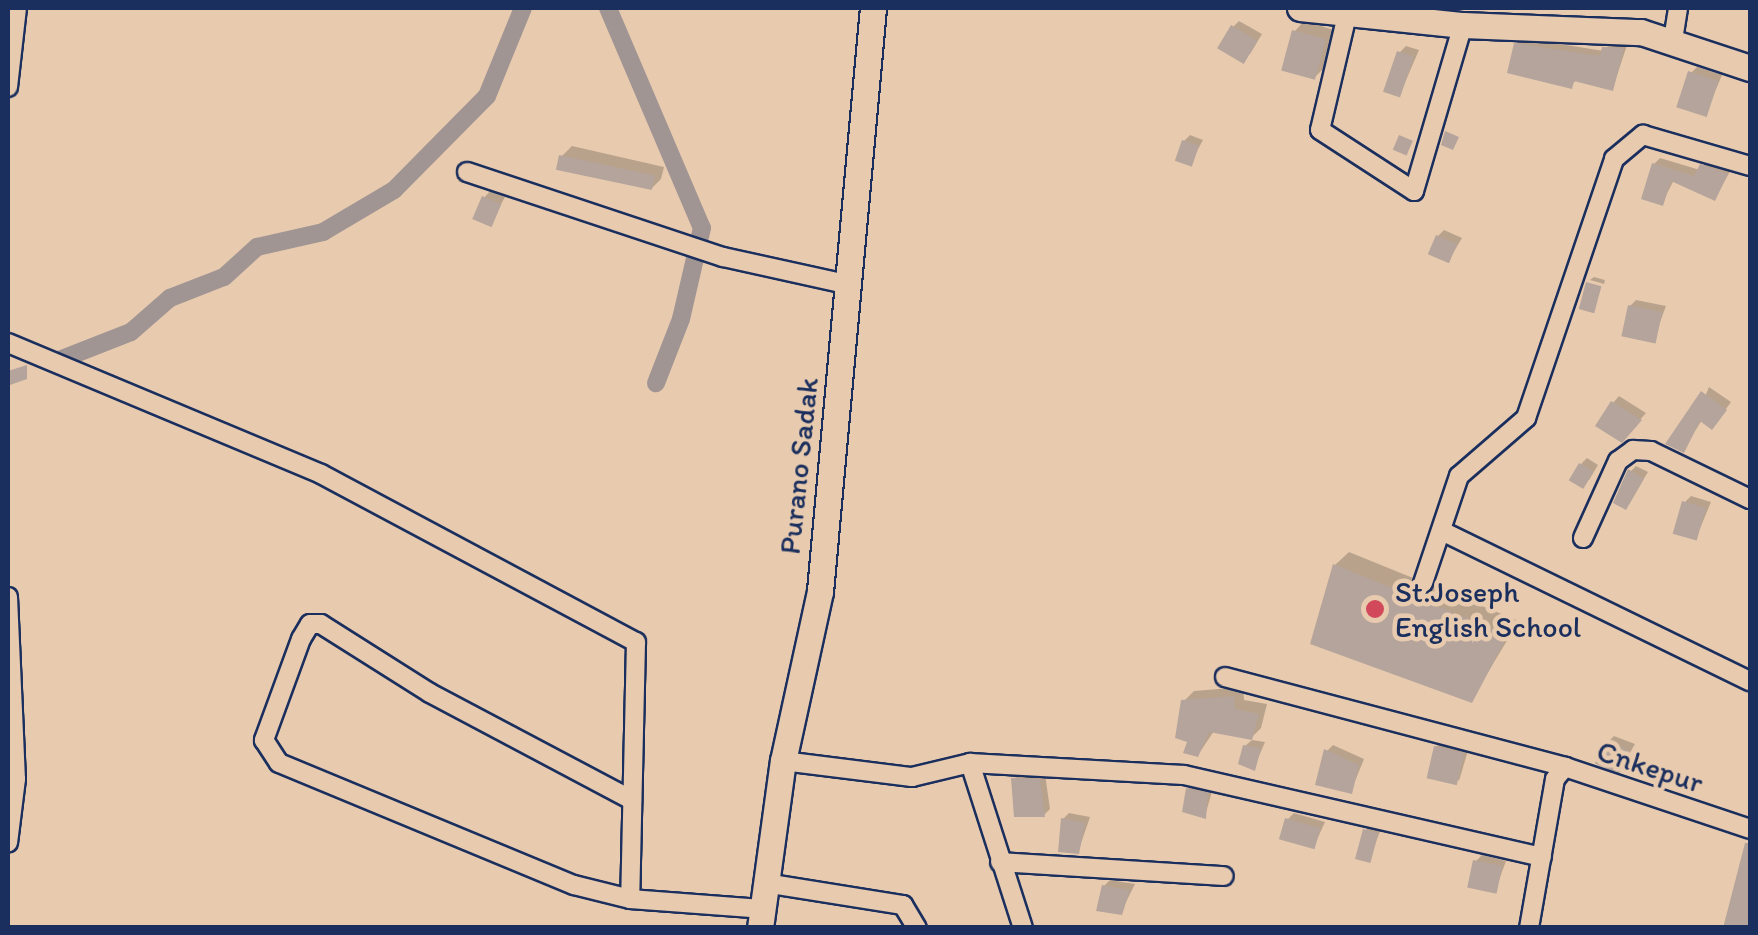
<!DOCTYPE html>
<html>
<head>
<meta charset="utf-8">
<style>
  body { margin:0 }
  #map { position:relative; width:1758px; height:935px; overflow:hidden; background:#e8cbaf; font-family:Itim,sans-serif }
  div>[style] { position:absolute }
  .shadow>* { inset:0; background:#0003 }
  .canal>* { height:18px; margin:-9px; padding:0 9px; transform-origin:9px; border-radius:9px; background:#a19594 }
  .building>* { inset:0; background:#b5a49b; transform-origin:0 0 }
  .roads { filter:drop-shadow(2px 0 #1b2f5e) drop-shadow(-2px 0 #1b2f5e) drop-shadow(0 2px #1b2f5e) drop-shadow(0 -2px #1b2f5e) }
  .street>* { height:18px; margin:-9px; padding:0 9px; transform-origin:9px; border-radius:9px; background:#e8cbaf }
  .secondary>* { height:25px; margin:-12.5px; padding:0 12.5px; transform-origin:12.5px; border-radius:12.5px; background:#e8cbaf }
  .dots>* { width:28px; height:28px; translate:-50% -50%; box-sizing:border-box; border:5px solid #e8cbaf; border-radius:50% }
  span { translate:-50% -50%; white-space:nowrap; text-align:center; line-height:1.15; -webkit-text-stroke:9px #e8cbaf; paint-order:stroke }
  .street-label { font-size:30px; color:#1b2f5e }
  .poi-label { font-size:30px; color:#1b2f5e }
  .left { translate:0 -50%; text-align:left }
  .frame { position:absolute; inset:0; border:10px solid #1b2f5e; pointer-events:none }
</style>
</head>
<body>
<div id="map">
  <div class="shadow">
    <i style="clip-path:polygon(1239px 21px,1262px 34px,1250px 54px,1233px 27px)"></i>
    <i style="clip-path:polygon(1304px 21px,1334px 30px,1324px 68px,1314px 78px,1295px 31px)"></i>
    <i style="clip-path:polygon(1522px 38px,1604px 51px,1611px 42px,1628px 42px,1613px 88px,1577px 79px,1571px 86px,1516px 44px)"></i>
    <i style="clip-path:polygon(1406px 46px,1419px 50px,1400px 94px,1400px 52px)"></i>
    <i style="clip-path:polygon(1697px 67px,1722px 75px,1706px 113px,1691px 73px)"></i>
    <i style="clip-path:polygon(1190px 135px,1203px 140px,1190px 164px,1184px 141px)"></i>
    <i style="clip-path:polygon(572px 146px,664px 167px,661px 179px,651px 189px,562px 156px)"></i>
    <i style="clip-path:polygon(1660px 158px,1700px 170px,1708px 160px,1732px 168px,1715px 198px,1674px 180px,1662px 203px,1654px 164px)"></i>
    <i style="clip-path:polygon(490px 191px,505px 197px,491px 223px,484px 198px)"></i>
    <i style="clip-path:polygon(1444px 230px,1462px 238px,1449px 260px,1438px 236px)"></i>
    <i style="clip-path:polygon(1594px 277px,1605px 280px,1604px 284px,1590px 280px)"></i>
    <i style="clip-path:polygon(1636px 300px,1666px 306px,1653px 341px,1630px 306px)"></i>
    <i style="clip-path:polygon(1709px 387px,1731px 402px,1718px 420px,1702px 420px,1683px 450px)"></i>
    <i style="clip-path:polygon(1619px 396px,1646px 413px,1622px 440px,1613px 403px)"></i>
    <i style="clip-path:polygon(1587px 458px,1598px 465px,1589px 480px,1581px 464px)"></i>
    <i style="clip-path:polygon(1636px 466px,1648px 472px,1626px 507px,1630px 472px)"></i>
    <i style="clip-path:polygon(1691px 496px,1711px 502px,1696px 538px,1685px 502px)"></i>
    <i style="clip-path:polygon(1349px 552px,1519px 621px,1471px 700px,1335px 565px)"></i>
    <i style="clip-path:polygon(1243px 687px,1244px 700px,1267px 704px,1261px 728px,1251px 738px,1214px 731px,1198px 755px,1183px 702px,1194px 691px)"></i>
    <i style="clip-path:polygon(1614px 736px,1635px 744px,1620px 770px,1608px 742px)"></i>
    <i style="clip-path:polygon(1252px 740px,1265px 742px,1254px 768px,1245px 746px)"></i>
    <i style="clip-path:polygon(1442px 741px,1469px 747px,1459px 781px,1436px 747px)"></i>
    <i style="clip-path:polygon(1333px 745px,1364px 759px,1351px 791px,1327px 751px)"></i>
    <i style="clip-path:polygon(1020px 773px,1045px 774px,1050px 809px,1044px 815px,1014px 779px)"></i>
    <i style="clip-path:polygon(1194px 783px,1213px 788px,1205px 816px,1188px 789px)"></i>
    <i style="clip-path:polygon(1069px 813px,1090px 817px,1078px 852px,1063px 819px)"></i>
    <i style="clip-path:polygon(1294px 813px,1325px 822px,1314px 846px,1288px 819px)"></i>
    <i style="clip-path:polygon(1372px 824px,1382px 827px,1368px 860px,1366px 830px)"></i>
    <i style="clip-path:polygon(1482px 855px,1506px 861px,1495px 891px,1476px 861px)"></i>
    <i style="clip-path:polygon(1110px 880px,1135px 884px,1121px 912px,1104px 886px)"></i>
  </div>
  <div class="canal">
    <i style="left:608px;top:8px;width:239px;rotate:66.9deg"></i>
    <i style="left:702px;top:228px;width:93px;rotate:103deg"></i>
    <i style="left:681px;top:319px;width:69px;rotate:111.3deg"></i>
    <i style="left:62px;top:359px;width:74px;rotate:-21.4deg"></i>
    <i style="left:131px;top:332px;width:52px;rotate:-41.1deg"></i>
    <i style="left:170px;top:298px;width:58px;rotate:-21.3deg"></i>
    <i style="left:224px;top:277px;width:45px;rotate:-42.3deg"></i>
    <i style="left:257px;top:247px;width:68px;rotate:-12.8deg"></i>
    <i style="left:323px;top:232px;width:82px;rotate:-30.6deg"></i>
    <i style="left:394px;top:190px;width:132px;rotate:-45.3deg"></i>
    <i style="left:487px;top:96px;width:95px;rotate:-67.8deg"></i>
  </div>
  <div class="building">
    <i style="left:1231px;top:25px;width:31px;height:27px;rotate:31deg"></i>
    <i style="left:1292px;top:30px;width:35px;height:42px;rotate:15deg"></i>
    <i style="clip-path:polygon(1514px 43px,1600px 56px,1602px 47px,1624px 48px,1613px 91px,1574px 81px,1572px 89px,1507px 73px)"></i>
    <i style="left:1397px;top:51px;width:18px;height:43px;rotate:19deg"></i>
    <i style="left:1688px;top:71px;width:32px;height:38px;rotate:18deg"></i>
    <i style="clip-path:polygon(1445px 131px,1459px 137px,1453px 150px,1441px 145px)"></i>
    <i style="left:1399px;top:135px;width:15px;height:16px;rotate:23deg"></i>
    <i style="left:1182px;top:140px;width:18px;height:22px;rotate:19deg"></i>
    <i style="left:559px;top:155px;width:98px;height:15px;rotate:12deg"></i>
    <i style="clip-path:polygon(1652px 163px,1694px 176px,1700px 164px,1728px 174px,1715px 201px,1671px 181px,1663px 206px,1641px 199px)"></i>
    <i style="left:482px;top:196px;width:21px;height:25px;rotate:23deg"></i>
    <i style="left:1436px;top:235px;width:23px;height:21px;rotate:23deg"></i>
    <i style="left:1586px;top:282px;width:16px;height:28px;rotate:15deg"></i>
    <i style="left:1628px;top:305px;width:35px;height:32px;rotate:12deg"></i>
    <i style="clip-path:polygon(27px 365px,27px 379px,10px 385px,8px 371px)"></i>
    <i style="clip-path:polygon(1701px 391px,1727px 410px,1712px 430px,1700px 421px,1684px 453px,1665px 444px)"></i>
    <i style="clip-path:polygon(1611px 401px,1642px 420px,1622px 443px,1595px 426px)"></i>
    <i style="left:1579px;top:463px;width:17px;height:20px;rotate:31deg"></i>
    <i style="clip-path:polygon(1628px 469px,1644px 479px,1626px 510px,1613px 503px)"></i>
    <i style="left:1682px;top:501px;width:25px;height:34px;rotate:16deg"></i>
    <i style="clip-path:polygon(1333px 564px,1508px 635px,1472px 703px,1310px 644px)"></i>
    <i style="clip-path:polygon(1234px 696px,1235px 709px,1259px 714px,1252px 740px,1209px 732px,1198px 757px,1183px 753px,1187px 742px,1175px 738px,1181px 700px)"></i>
    <i style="left:1606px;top:740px;width:26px;height:26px;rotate:25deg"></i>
    <i style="clip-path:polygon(1243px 745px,1261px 748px,1255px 771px,1238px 764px)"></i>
    <i style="left:1434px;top:746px;width:31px;height:33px;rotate:13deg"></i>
    <i style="clip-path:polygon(1324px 749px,1359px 765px,1352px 794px,1315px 785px)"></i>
    <i style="clip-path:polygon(1011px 778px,1040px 779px,1045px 817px,1014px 817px)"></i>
    <i style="clip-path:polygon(1186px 788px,1208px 793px,1206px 819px,1182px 812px)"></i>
    <i style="clip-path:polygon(1061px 818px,1085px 823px,1079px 854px,1058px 852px)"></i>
    <i style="left:1285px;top:818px;width:37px;height:22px;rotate:16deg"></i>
    <i style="left:1363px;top:829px;width:16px;height:31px;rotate:15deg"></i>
    <i style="clip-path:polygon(1745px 843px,1750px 843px,1750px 928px,1723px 928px)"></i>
    <i style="left:1473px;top:860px;width:30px;height:28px;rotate:12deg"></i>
    <i style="clip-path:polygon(1102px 885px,1130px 890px,1122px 915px,1096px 911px)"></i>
  </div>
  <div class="roads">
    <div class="street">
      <i style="left:1347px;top:15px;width:118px;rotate:103.2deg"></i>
      <i style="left:1320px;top:130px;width:112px;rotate:33deg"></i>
      <i style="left:1414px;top:191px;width:173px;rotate:-73.6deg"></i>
      <i style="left:1673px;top:40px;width:32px;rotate:-81deg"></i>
      <i style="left:8px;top:87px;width:80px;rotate:-83.5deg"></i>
      <i style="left:467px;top:172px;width:270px;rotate:18.4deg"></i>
      <i style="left:723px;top:257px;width:130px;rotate:12.4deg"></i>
      <i style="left:8px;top:343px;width:339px;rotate:22.7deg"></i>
      <i style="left:321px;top:474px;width:357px;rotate:28.1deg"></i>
      <i style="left:636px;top:642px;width:257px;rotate:91.3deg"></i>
      <i style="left:1442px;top:531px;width:343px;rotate:26deg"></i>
      <i style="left:1583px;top:538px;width:85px;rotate:-65.6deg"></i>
      <i style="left:1618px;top:461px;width:19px;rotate:-36deg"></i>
      <i style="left:1633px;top:450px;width:18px;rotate:3deg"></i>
      <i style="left:1651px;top:451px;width:110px;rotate:25.9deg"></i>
      <i style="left:1423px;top:583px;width:113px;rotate:-71.4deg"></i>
      <i style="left:1459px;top:476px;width:89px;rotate:-40.9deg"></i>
      <i style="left:1526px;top:418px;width:274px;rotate:-71.2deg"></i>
      <i style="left:1614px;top:159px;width:38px;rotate:-40deg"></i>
      <i style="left:1643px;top:135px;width:111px;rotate:16.2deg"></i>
      <i style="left:8px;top:597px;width:182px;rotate:87.5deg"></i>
      <i style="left:16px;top:779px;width:64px;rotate:97.1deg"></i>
      <i style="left:1225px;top:677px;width:352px;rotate:14.8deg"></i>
      <i style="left:783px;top:761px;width:130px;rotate:7.1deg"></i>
      <i style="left:912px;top:777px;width:60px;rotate:-13.6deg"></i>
      <i style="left:970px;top:763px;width:214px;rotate:3.2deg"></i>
      <i style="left:1184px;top:775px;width:367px;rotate:12.9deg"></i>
      <i style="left:970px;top:763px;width:173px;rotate:72.2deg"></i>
      <i style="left:632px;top:800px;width:229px;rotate:-152.1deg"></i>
      <i style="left:430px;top:693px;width:129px;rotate:-147.7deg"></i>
      <i style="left:321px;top:624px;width:11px;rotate:180deg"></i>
      <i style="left:310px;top:624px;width:17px;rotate:121deg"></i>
      <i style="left:301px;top:639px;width:108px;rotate:110.1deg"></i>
      <i style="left:264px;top:740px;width:27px;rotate:57deg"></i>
      <i style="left:279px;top:763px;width:319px;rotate:22.5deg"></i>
      <i style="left:574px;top:885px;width:58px;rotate:14deg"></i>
      <i style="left:630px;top:899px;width:132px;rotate:4.3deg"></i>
      <i style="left:1000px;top:862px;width:224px;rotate:3.6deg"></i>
      <i style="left:765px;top:883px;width:140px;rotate:9.1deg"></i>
      <i style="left:903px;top:905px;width:27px;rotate:59deg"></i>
      <i style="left:1529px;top:928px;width:151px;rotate:-80.1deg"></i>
      <i style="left:1555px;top:779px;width:16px;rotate:-50deg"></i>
      <i style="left:1565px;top:767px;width:195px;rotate:18.5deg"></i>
    </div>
    <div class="secondary">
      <i style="left:1300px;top:8px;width:164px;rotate:6deg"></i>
      <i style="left:1463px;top:25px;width:178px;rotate:2.3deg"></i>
      <i style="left:1641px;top:32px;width:115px;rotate:18.3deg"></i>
      <i style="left:760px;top:928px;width:169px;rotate:-82.2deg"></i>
      <i style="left:783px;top:761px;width:174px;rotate:-77.7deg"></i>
      <i style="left:820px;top:591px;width:585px;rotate:-84.81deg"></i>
    </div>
  </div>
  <div class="dots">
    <i style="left:1375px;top:609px;background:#d1495b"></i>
  </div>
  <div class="street-label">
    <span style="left:799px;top:466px;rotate:-84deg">Purano Sadak</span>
    <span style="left:1650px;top:767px;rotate:18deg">Cnkepur</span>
  </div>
  <div class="poi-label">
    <span class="left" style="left:1395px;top:609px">St.Joseph<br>English School</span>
  </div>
  <div class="frame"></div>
</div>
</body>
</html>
